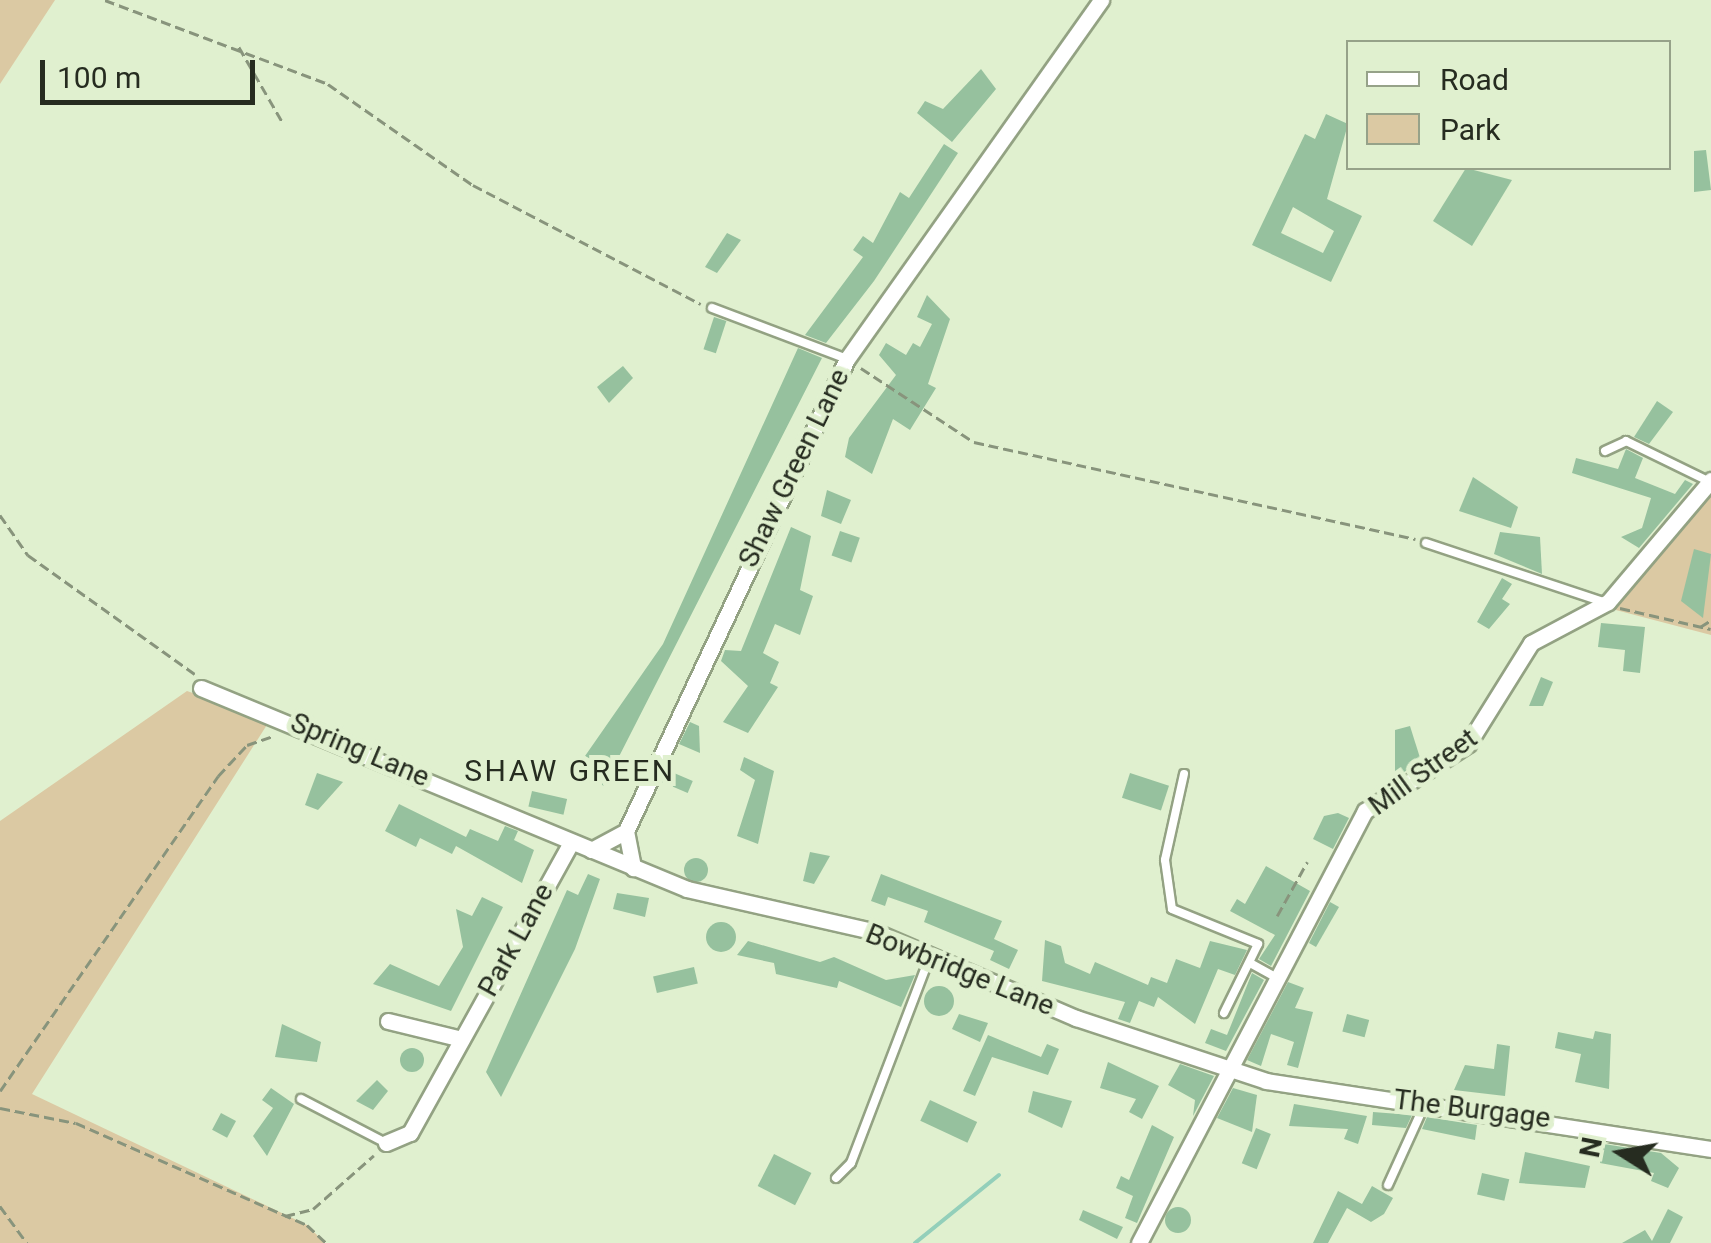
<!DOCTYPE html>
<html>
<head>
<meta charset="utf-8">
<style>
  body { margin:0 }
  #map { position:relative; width:1711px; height:1243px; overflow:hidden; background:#e0f0cf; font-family:Roboto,sans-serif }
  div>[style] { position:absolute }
  .green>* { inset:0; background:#dbc9a3 }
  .stream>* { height:4px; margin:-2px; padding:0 2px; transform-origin:2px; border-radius:2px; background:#93cfba }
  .building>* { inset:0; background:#96c19e; transform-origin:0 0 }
  .round { border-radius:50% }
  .path>* { height:2.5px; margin-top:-1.25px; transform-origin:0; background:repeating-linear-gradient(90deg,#88947c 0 10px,transparent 0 15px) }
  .roads { filter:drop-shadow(2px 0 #93a283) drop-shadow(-2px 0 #93a283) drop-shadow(0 2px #93a283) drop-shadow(0 -2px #93a283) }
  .service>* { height:8px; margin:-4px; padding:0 4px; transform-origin:4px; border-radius:4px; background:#fff }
  .minor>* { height:15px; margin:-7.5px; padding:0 7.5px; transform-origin:7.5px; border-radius:7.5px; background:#fff }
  span { translate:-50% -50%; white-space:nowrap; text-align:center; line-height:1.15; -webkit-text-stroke:10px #e0f0cf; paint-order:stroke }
  .street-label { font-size:28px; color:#262c20 }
  .neighbourhood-label { font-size:30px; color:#262c20; letter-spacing:2.5px }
  .legend { position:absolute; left:1346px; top:40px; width:325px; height:130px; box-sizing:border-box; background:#e0f0cf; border:2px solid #96a289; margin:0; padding:12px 18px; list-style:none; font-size:30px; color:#262c20 }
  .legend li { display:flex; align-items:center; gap:20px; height:50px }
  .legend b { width:50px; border:2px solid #96a289 }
  .north { position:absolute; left:1571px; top:1103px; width:100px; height:100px; -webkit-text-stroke:8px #e0f0cf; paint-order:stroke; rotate:281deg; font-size:28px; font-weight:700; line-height:40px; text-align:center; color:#262c20 }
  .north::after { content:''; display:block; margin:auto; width:35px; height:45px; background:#262c20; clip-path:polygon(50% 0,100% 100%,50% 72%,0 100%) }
  .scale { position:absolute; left:40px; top:60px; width:215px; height:45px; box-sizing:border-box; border:5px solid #262c20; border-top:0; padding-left:12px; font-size:30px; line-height:35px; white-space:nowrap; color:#262c20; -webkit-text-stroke:8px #e0f0cf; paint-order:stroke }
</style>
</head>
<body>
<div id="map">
  <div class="green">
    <i style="clip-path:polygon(0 0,55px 0,0 84px)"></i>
    <i style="clip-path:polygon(1711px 492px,1711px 635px,1612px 609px)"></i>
    <i style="clip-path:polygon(187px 691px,270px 720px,32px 1094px,307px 1225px,325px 1243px,0 1243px,0 821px)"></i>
  </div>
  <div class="stream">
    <i style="left:915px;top:1243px;width:108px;rotate:-39deg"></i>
  </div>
  <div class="building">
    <i style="clip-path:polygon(981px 69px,996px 89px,952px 142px,917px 113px,925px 101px,943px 109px)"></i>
    <i style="clip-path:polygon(evenodd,1326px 114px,1348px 124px,1327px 199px,1362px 216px,1331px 282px,1252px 245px,1305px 134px,1315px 139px,1326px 114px,1293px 207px,1334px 231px,1323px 253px,1281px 233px,1293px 207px)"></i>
    <i style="clip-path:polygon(944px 144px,958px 153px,874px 281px,826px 343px,805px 335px,863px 257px,853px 250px,863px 236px,873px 243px,900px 192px,909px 198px)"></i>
    <i style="clip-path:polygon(1706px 150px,1711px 190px,1694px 192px,1694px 151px)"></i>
    <i style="clip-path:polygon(1466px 168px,1512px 180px,1472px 246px,1433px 221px)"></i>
    <i style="clip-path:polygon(727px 233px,741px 240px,717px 273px,705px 267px)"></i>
    <i style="clip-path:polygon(927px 295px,950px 319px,928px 384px,936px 388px,910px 430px,893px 419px,872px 474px,845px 457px,849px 438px,896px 375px,879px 355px,886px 343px,906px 355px,913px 343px,920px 347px,932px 324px,917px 317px)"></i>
    <i style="left:714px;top:317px;width:13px;height:34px;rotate:18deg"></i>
    <i style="clip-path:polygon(798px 348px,822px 358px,604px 786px,586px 776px,594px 761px,585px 756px,663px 644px)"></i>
    <i style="clip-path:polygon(623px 366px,633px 378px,609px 403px,597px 387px)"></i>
    <i style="clip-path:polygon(1657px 401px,1673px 412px,1649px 444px,1634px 437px)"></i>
    <i style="clip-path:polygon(1626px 449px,1643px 458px,1635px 478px,1675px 494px,1685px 480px,1693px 484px,1639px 548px,1621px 537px,1642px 528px,1651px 498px,1572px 473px,1576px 458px,1618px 469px)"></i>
    <i style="clip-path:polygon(1473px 477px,1518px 507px,1511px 528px,1459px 511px)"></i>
    <i style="clip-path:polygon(827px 490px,851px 500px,841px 524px,821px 516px)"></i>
    <i style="clip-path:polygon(791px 527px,811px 536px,800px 590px,813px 596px,800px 635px,775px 624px,763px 653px,779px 662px,770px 683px,778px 687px,748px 733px,723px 722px,748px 686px,721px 661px,725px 650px,741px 651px)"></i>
    <i style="left:840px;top:531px;width:21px;height:26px;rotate:19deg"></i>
    <i style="clip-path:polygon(1500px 532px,1540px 537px,1542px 574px,1494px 554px)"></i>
    <i style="clip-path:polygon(1694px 549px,1711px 554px,1703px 618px,1681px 601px)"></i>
    <i style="clip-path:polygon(1502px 578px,1512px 584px,1502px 599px,1510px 604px,1489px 629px,1477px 622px)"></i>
    <i style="clip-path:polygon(1601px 623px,1645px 627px,1640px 673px,1623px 671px,1625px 650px,1598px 647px)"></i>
    <i style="clip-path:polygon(1541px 677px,1553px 682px,1543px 706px,1529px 706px)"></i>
    <i style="clip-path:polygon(690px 722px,699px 726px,700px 753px,679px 744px)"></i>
    <i style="clip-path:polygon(1410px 726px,1421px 761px,1395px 778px,1395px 730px)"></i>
    <i style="clip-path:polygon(744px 757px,774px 771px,758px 844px,737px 836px,755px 780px,740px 770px)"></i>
    <i style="left:667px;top:770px;width:28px;height:13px;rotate:23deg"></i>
    <i style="clip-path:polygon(317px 773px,343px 782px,318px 810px,305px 805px)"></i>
    <i style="left:1130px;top:773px;width:41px;height:26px;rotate:18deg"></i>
    <i style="left:532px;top:791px;width:36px;height:16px;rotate:13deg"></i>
    <i style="clip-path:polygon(399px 804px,466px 837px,470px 829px,498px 841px,505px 826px,518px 831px,514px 840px,534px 850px,522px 883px,456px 846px,452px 854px,420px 838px,416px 847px,385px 831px)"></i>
    <i style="clip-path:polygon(1338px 813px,1349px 818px,1333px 849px,1313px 839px,1324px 816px)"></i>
    <i style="clip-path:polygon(810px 852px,830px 856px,814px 884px,803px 881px)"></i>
    <i class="round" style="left:684px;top:858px;width:24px;height:24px"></i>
    <i style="clip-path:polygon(1266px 866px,1310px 891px,1271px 966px,1259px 959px,1275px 935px,1230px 911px,1237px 899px,1245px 904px)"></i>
    <i style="clip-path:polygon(588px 874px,600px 879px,575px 949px,501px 1097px,486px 1072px,567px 890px,578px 895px)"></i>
    <i style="clip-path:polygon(881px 874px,1002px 921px,994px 939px,1018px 950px,1009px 969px,990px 960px,994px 951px,924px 922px,928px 911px,888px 897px,885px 906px,871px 901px)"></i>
    <i style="clip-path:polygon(617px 893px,649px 898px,645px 917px,613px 909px)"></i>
    <i style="clip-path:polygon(482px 897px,503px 907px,451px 1011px,373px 984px,390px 964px,439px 986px,463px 947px,456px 909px,472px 916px)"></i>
    <i style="clip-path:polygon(1330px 902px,1339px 907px,1316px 947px,1309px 943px)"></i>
    <i class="round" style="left:706px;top:922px;width:30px;height:30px"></i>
    <i style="clip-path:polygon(1045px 940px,1061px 946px,1065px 963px,1090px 974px,1095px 962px,1148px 985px,1151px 977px,1167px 983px,1176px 959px,1200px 968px,1210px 941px,1247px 950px,1235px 975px,1218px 969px,1195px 1024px,1158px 997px,1154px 1007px,1139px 1001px,1130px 1023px,1118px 1019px,1125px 1002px,1042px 981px)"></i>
    <i style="clip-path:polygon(748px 941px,820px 962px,834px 957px,886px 980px,915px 975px,901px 1007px,839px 981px,837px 988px,776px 974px,774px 963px,737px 955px)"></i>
    <i style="left:694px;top:967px;width:17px;height:42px;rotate:77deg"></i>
    <i style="clip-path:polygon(1252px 973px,1264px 980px,1226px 1051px,1205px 1043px,1211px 1029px,1227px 1035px)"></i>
    <i style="clip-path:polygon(1288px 982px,1304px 988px,1295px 1008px,1313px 1012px,1298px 1068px,1287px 1065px,1294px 1042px,1271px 1034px,1261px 1066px,1247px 1060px)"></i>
    <i class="round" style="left:924px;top:986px;width:30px;height:30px"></i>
    <i style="clip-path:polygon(959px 1014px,988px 1023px,980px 1042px,952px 1029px)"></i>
    <i style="left:1347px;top:1014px;width:23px;height:18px;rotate:15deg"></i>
    <i style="clip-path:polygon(282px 1024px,321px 1042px,317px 1062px,275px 1057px)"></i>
    <i style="clip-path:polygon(1595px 1031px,1611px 1034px,1609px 1089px,1575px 1082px,1581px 1054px,1555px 1048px,1558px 1032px,1593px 1039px)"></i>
    <i style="clip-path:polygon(988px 1035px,1041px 1057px,1047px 1044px,1059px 1049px,1048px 1075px,992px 1057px,975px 1096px,963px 1091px)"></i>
    <i style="clip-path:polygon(1497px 1044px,1510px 1046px,1505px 1096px,1454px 1090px,1465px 1065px,1494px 1069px)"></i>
    <i class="round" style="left:400px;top:1048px;width:24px;height:24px"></i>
    <i style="clip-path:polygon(1108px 1062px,1159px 1086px,1142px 1119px,1129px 1112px,1136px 1099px,1100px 1088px)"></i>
    <i style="clip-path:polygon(1180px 1064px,1214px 1076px,1193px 1116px,1195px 1100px,1168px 1085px)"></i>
    <i style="clip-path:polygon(377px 1080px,388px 1091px,373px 1110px,356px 1101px)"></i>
    <i style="clip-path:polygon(271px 1088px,294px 1104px,267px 1156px,253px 1136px,273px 1108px,262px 1100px)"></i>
    <i style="clip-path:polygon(1233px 1088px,1257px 1095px,1252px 1132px,1217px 1118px)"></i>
    <i style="clip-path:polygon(1033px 1091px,1072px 1101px,1062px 1128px,1028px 1112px)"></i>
    <i style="left:930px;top:1100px;width:52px;height:23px;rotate:25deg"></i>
    <i style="clip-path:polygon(1294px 1104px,1367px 1116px,1358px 1144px,1344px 1139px,1348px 1129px,1289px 1126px)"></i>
    <i style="clip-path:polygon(1373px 1112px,1412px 1115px,1406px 1128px,1372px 1125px)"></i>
    <i style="left:221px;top:1113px;width:17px;height:19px;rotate:28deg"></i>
    <i style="clip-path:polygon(1427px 1117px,1477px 1125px,1475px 1140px,1422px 1129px)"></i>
    <i style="clip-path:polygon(1152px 1125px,1174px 1137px,1137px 1223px,1125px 1218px,1133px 1196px,1116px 1188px,1121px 1176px,1129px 1180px)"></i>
    <i style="left:1256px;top:1128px;width:16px;height:38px;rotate:22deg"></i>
    <i style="clip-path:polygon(1604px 1144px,1661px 1153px,1679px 1168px,1668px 1188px,1651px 1181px,1654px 1173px,1600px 1163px)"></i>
    <i style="clip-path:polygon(1525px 1152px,1590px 1166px,1585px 1188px,1519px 1183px)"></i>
    <i style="left:774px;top:1154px;width:42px;height:36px;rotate:27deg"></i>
    <i style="left:1482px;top:1173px;width:28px;height:22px;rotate:13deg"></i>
    <i style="clip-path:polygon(1372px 1186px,1393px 1198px,1384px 1214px,1371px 1222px,1347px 1208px,1328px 1243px,1313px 1243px,1338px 1191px,1362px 1204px)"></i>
    <i class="round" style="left:1165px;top:1207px;width:26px;height:26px"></i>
    <i style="clip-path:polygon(1668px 1209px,1683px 1217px,1670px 1243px,1622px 1243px,1645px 1230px,1652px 1241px)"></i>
    <i style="clip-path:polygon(1083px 1210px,1123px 1227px,1117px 1239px,1079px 1220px)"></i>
  </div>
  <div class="path">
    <i style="left:105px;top:0;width:238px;rotate:20.6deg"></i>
    <i style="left:328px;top:84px;width:177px;rotate:34.9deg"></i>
    <i style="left:473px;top:185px;width:257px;rotate:27.6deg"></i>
    <i style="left:239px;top:47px;width:88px;rotate:59.9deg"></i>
    <i style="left:861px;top:368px;width:135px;rotate:33.2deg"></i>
    <i style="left:974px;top:442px;width:452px;rotate:12.4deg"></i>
    <i style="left:0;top:515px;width:49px;rotate:55deg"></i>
    <i style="left:28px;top:555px;width:205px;rotate:35.5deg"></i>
    <i style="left:1620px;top:608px;width:93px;rotate:13deg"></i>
    <i style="left:1700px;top:627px;width:13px;rotate:-32deg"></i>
    <i style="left:1277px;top:916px;width:62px;rotate:-60.9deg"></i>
    <i style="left:0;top:1091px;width:383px;rotate:-55.3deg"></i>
    <i style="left:218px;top:776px;width:42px;rotate:-46.9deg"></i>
    <i style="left:247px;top:745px;width:28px;rotate:-19deg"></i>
    <i style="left:0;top:1108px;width:77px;rotate:11.2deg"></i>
    <i style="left:76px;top:1123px;width:253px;rotate:23.8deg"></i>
    <i style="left:307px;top:1225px;width:26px;rotate:43deg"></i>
    <i style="left:0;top:1206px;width:46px;rotate:53.9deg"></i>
    <i style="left:285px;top:1216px;width:29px;rotate:-14deg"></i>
    <i style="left:313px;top:1209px;width:81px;rotate:-41.5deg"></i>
  </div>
  <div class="roads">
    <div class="service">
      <i style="left:712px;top:308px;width:144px;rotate:20.7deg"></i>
      <i style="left:1605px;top:451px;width:23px;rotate:-25deg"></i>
      <i style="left:1626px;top:441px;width:93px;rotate:26deg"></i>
      <i style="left:1426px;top:543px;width:187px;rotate:18.4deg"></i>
      <i style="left:1184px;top:774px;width:88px;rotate:102.5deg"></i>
      <i style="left:1165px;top:860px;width:49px;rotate:81.9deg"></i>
      <i style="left:1172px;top:909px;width:93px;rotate:22.1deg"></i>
      <i style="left:1258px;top:944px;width:77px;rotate:116.2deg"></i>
      <i style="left:1250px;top:963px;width:29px;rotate:29deg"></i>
      <i style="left:301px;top:1099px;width:96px;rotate:27.4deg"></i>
      <i style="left:836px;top:1178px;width:21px;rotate:-45deg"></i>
      <i style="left:851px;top:1163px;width:222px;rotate:-69.1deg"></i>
      <i style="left:1388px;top:1185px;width:87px;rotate:-65.5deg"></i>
    </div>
    <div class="minor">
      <i style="left:201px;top:688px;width:526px;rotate:22.47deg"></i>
      <i style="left:687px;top:889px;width:194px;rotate:12.8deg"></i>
      <i style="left:876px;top:932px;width:218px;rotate:23.3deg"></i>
      <i style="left:1076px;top:1018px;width:200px;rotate:18.3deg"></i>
      <i style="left:1266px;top:1081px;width:450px;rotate:8.7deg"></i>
      <i style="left:626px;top:831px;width:38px;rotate:79deg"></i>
      <i style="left:591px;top:850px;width:40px;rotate:-28deg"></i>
      <i style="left:626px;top:831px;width:521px;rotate:-64.91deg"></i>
      <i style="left:847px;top:359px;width:440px;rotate:-54.7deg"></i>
      <i style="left:388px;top:1021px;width:76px;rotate:13.7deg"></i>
      <i style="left:386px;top:1143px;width:26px;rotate:-23deg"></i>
      <i style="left:410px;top:1133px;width:333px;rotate:-61deg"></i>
      <i style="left:1139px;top:1243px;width:488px;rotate:-62.4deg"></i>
      <i style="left:1365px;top:811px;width:123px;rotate:-33deg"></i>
      <i style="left:1468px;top:744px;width:119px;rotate:-58deg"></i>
      <i style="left:1531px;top:643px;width:87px;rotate:-28deg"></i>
      <i style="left:1608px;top:602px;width:160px;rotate:-49.8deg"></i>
    </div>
  </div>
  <div class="street-label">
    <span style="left:794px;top:468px;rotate:-64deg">Shaw Green Lane</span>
    <span style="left:360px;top:750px;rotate:23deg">Spring Lane</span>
    <span style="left:1423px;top:772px;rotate:-36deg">Mill Street</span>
    <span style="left:516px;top:940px;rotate:-61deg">Park Lane</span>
    <span style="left:960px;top:970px;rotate:22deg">Bowbridge Lane</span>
    <span style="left:1472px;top:1109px;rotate:7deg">The Burgage</span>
  </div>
  <div class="neighbourhood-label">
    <span style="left:570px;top:771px">SHAW GREEN</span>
  </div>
  <ul class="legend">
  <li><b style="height:12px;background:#fff"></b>Road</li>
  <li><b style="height:28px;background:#dbc9a3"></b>Park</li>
  </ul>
  <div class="north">N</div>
  <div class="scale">100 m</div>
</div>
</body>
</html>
